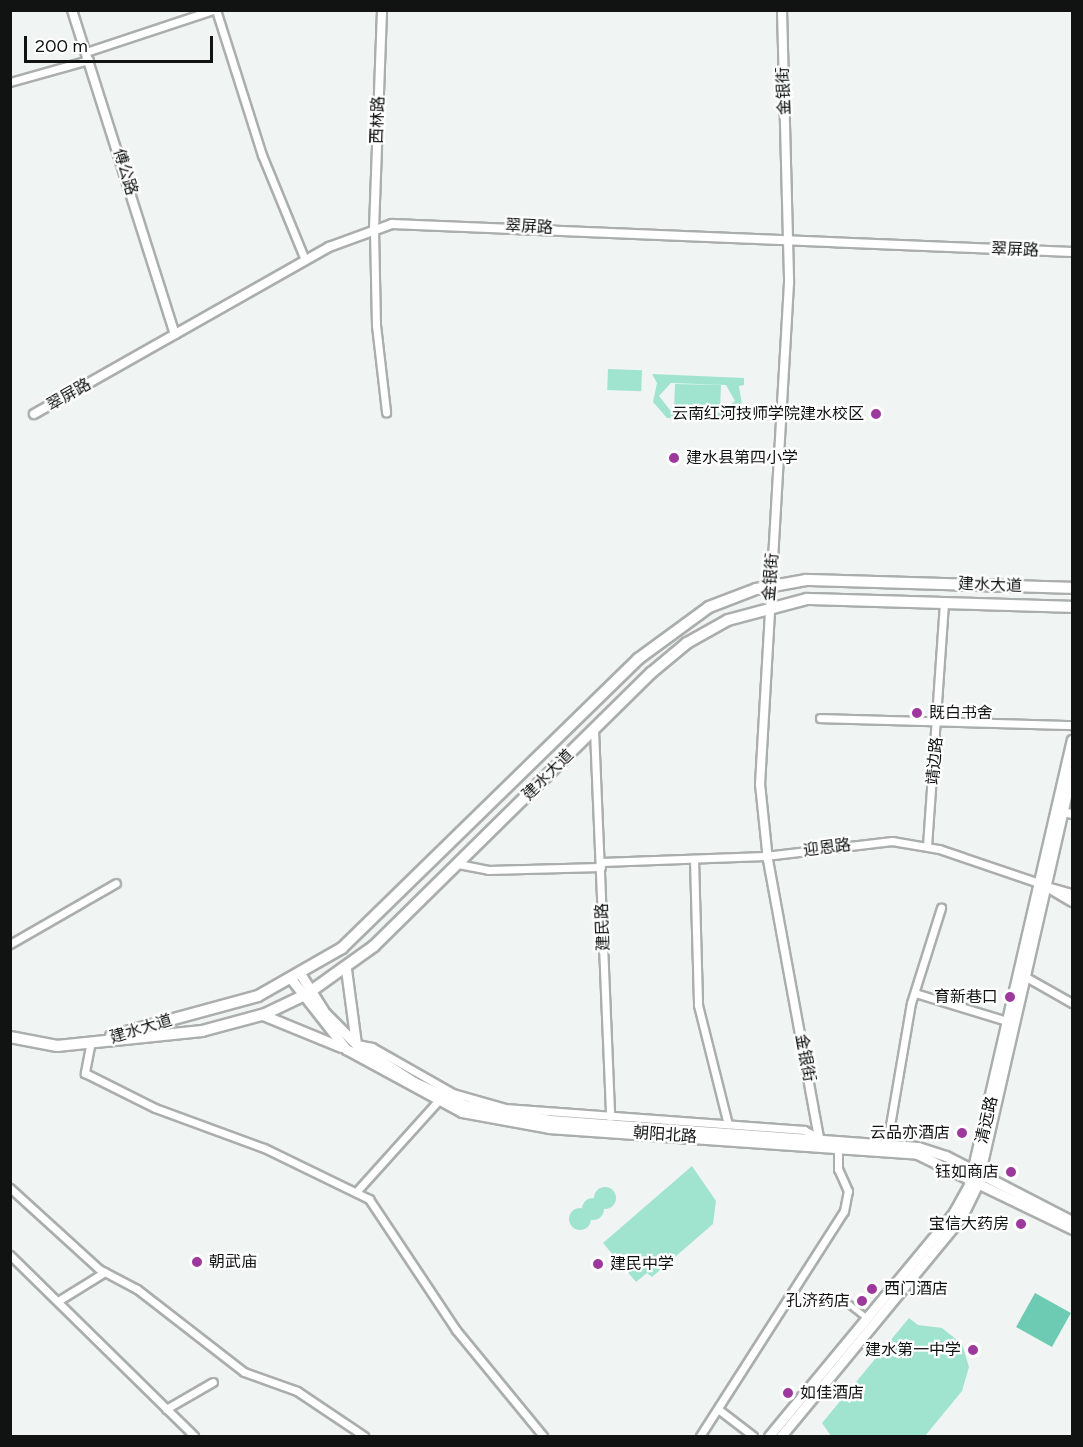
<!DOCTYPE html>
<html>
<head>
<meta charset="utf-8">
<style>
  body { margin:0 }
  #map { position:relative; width:1083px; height:1447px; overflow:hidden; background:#f0f4f2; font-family:Figtree,"Noto Sans SC",sans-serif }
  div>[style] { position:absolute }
  .green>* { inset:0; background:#a0e4d0; transform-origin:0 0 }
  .round { border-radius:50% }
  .water>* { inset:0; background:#6ccbb2; transform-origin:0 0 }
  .roads { filter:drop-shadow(2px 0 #aaaead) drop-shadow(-2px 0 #aaaead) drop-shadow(0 2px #aaaead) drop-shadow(0 -2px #aaaead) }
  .pedestrian>* { height:5px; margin:-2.5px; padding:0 2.5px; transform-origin:2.5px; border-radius:2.5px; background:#fff }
  .minor>* { height:7px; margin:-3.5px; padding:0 3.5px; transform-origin:3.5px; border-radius:3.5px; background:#fff }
  .tertiary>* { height:8px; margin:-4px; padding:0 4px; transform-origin:4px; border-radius:4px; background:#fff }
  .secondary>* { height:9px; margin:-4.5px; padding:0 4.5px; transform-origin:4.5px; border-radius:4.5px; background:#fff }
  .primary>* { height:10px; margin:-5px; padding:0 5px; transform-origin:5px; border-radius:5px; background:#fff }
  .dots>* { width:16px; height:16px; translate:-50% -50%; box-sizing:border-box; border:3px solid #fff; border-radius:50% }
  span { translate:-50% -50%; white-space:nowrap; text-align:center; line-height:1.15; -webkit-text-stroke:4.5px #fff; paint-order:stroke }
  .street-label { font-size:16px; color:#111312 }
  .poi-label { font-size:16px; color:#111312 }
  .right { translate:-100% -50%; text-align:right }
  .left { translate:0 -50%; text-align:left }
  .frame { position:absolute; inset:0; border:12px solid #111312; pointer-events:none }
  .scale { position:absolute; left:24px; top:36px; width:189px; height:27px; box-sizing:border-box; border:3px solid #111312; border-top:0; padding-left:8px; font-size:18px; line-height:21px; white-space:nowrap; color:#111312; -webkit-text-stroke:4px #fff; paint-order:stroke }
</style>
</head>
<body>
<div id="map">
  <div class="green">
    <i style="left:608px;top:369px;width:34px;height:21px;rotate:2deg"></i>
    <i style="clip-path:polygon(evenodd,652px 374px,744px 378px,744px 385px,739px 386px,742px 405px,726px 419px,667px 418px,653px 402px,657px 383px,652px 374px,671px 383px,726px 385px,735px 401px,720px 412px,721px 385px,675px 384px,674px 410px,711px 412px,670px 410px,659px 396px,671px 383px)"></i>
    <i style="clip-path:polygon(692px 1166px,716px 1201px,713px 1224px,652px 1277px,647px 1273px,636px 1282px,603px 1243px)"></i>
    <i class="round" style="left:594px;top:1187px;width:22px;height:22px"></i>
    <i class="round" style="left:582px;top:1198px;width:22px;height:22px"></i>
    <i class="round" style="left:569px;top:1208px;width:22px;height:22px"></i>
    <i style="clip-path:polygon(909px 1318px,918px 1325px,942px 1328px,962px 1344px,969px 1367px,962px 1391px,925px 1436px,831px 1436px,822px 1423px)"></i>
  </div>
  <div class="water">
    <i style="left:1035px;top:1293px;width:41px;height:39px;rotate:29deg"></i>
  </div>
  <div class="roads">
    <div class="pedestrian">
      <i style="left:849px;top:1304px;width:23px;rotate:38deg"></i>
    </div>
    <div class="minor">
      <i style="left:216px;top:10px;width:152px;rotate:72.4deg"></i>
      <i style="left:262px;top:155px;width:113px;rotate:67.7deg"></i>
      <i style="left:86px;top:52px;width:134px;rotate:-18.3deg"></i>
      <i style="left:10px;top:82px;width:82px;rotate:-15.6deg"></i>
      <i style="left:374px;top:229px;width:96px;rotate:88.8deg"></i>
      <i style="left:376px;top:325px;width:88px;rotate:83.4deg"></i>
      <i style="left:820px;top:718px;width:252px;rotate:1.6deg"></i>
      <i style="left:594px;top:730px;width:387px;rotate:87.6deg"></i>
      <i style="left:927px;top:846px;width:243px;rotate:-86deg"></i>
      <i style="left:694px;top:859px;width:146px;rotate:88.4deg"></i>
      <i style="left:698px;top:1005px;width:123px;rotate:75.9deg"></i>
      <i style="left:601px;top:862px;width:164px;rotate:-2.1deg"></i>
      <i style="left:765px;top:856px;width:128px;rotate:-6.7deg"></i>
      <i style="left:892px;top:841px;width:48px;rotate:9.7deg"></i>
      <i style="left:939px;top:849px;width:109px;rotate:18.8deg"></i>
      <i style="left:458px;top:864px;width:31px;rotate:11deg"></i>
      <i style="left:488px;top:870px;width:113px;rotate:-1.5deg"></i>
      <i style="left:10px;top:944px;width:122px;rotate:-29.9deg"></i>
      <i style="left:1026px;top:977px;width:53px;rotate:29.5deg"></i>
      <i style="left:915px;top:993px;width:99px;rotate:17deg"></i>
      <i style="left:91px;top:1041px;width:33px;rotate:101deg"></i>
      <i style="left:85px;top:1073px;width:78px;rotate:26.6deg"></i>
      <i style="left:155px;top:1108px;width:116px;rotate:20.2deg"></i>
      <i style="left:264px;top:1148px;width:117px;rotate:25.9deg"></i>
      <i style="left:369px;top:1199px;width:157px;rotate:56.4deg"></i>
      <i style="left:456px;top:1330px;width:137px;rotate:50.6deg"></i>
      <i style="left:357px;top:1044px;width:15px;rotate:11deg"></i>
      <i style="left:372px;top:1047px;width:93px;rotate:29.6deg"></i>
      <i style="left:453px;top:1093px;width:54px;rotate:16.1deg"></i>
      <i style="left:505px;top:1108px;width:300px;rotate:4.2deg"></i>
      <i style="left:804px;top:1130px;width:17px;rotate:28deg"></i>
      <i style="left:887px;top:1143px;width:142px;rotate:-80.3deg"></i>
      <i style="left:911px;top:1003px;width:100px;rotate:-72.5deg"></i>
      <i style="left:10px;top:1188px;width:120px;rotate:42.3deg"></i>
      <i style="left:99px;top:1269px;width:43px;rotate:27.8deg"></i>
      <i style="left:137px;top:1289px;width:135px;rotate:37.8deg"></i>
      <i style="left:244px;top:1372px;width:56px;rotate:19.7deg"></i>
      <i style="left:297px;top:1391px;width:81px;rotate:33.9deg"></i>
      <i style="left:356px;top:1192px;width:121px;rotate:-48deg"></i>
      <i style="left:10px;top:1255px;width:258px;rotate:44.5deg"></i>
      <i style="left:58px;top:1301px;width:55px;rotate:-31.7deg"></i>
      <i style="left:166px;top:1409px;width:54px;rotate:-29.9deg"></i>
      <i style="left:718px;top:1409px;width:44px;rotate:37.6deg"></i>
      <i style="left:700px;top:1436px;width:267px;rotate:-57.4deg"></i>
      <i style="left:844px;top:1211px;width:20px;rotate:-79deg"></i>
      <i style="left:848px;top:1191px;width:24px;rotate:-114deg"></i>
      <i style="left:838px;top:1169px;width:22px;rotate:-90deg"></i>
    </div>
    <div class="tertiary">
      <i style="left:72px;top:10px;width:340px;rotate:72.4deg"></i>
      <i style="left:782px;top:10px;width:273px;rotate:88.5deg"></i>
      <i style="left:789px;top:283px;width:502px;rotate:93.31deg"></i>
      <i style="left:760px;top:784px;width:76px;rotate:84deg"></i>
      <i style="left:768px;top:860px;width:283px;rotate:79.6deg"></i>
      <i style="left:374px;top:229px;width:219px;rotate:-87.9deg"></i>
      <i style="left:34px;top:414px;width:339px;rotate:-29.5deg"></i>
      <i style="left:329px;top:247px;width:67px;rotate:-20.1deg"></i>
      <i style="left:392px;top:224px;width:681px;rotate:2.36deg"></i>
      <i style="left:1057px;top:811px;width:15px;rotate:11deg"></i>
      <i style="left:1047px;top:887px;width:29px;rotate:31deg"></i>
      <i style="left:1047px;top:887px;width:26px;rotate:16deg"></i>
    </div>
    <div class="secondary">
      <i style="left:346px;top:969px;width:76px;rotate:82.4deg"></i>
      <i style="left:301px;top:975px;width:45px;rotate:57.7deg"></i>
      <i style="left:325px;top:1013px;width:47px;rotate:45deg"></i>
      <i style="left:358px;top:1046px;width:67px;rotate:32.7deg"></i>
      <i style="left:414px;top:1082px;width:56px;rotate:24.3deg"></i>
      <i style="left:465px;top:1105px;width:86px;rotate:10deg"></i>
      <i style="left:550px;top:1120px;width:369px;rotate:4.2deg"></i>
      <i style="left:918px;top:1147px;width:29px;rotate:18deg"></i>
      <i style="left:946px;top:1156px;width:142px;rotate:27.3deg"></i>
      <i style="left:292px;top:980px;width:88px;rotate:52deg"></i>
      <i style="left:346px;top:1049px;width:132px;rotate:28.5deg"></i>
      <i style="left:462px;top:1112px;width:88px;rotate:10.4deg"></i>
      <i style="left:549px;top:1128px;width:369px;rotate:4deg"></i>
      <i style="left:917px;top:1154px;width:172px;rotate:25.8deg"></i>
      <i style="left:263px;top:1015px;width:84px;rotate:22.3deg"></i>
      <i style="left:769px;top:1436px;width:291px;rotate:-50.4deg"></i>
      <i style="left:954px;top:1212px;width:31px;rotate:-61deg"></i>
      <i style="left:969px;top:1185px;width:457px;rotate:-77deg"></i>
      <i style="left:781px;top:1436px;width:283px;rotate:-50.5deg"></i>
      <i style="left:961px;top:1218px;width:37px;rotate:-64deg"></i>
      <i style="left:977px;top:1185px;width:425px;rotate:-77.1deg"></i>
    </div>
    <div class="primary">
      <i style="left:111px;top:1036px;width:152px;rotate:-15.2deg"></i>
      <i style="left:258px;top:996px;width:97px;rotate:-29.7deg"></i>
      <i style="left:342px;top:948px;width:414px;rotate:-44.3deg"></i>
      <i style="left:638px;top:659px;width:88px;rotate:-36.2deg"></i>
      <i style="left:709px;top:607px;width:50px;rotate:-21deg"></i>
      <i style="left:756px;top:589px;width:51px;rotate:-10.2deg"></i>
      <i style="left:806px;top:580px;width:266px;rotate:1.7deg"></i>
      <i style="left:10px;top:1037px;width:48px;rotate:10.8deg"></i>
      <i style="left:57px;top:1046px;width:146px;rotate:-5.9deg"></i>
      <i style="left:202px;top:1031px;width:65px;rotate:-15.1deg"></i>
      <i style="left:265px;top:1014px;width:47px;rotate:-25.5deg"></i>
      <i style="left:307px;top:994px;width:82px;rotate:-35.6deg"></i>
      <i style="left:374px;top:946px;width:389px;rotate:-44.6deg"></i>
      <i style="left:651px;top:673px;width:47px;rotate:-39.8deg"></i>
      <i style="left:687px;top:643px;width:47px;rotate:-29.3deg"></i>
      <i style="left:728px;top:620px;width:82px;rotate:-14.9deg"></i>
      <i style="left:807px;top:599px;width:265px;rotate:1.7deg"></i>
    </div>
  </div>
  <div class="dots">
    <i style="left:876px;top:414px;background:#9d389d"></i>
    <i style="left:674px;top:458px;background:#9d389d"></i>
    <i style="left:917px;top:713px;background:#9d389d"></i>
    <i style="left:1010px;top:997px;background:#9d389d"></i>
    <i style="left:962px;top:1133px;background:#9d389d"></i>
    <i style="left:1011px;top:1172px;background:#9d389d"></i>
    <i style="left:1021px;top:1224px;background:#9d389d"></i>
    <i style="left:197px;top:1262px;background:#9d389d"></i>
    <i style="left:598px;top:1264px;background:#9d389d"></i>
    <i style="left:872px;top:1289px;background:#9d389d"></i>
    <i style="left:862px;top:1301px;background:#9d389d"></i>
    <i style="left:973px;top:1350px;background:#9d389d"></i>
    <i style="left:788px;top:1393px;background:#9d389d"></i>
  </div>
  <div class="street-label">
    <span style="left:784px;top:91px;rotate:-92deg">金银街</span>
    <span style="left:378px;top:120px;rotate:-88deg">西林路</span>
    <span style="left:125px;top:172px;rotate:73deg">傅公路</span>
    <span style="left:529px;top:227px;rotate:3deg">翠屏路</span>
    <span style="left:1015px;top:250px;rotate:2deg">翠屏路</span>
    <span style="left:69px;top:395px;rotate:-30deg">翠屏路</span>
    <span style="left:771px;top:577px;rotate:-85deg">金银街</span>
    <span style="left:990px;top:585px;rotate:2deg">建水大道</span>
    <span style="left:935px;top:761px;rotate:-85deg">靖边路</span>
    <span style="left:548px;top:775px;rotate:-45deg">建水大道</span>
    <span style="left:827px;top:848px;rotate:-7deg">迎恩路</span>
    <span style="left:603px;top:927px;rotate:-92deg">建民路</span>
    <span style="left:141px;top:1029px;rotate:-17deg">建水大道</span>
    <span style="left:805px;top:1058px;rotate:80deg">金银街</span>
    <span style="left:987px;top:1120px;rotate:-77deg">清远路</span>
    <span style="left:665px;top:1135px;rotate:4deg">朝阳北路</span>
  </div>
  <div class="poi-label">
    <span class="right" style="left:864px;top:414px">云南红河技师学院建水校区</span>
    <span class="left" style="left:686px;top:458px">建水县第四小学</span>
    <span class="left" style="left:929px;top:713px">既白书舍</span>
    <span class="right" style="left:998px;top:997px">育新巷口</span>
    <span class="right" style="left:950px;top:1133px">云品亦酒店</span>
    <span class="right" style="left:999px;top:1172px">钰如商店</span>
    <span class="right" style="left:1009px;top:1224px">宝信大药房</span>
    <span class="left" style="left:209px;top:1262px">朝武庙</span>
    <span class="left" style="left:610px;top:1264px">建民中学</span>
    <span class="left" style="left:884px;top:1289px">西门酒店</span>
    <span class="right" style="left:850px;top:1301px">孔济药店</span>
    <span class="right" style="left:961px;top:1350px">建水第一中学</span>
    <span class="left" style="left:800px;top:1393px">如佳酒店</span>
  </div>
  <div class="frame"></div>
  <div class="scale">200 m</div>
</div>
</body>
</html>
